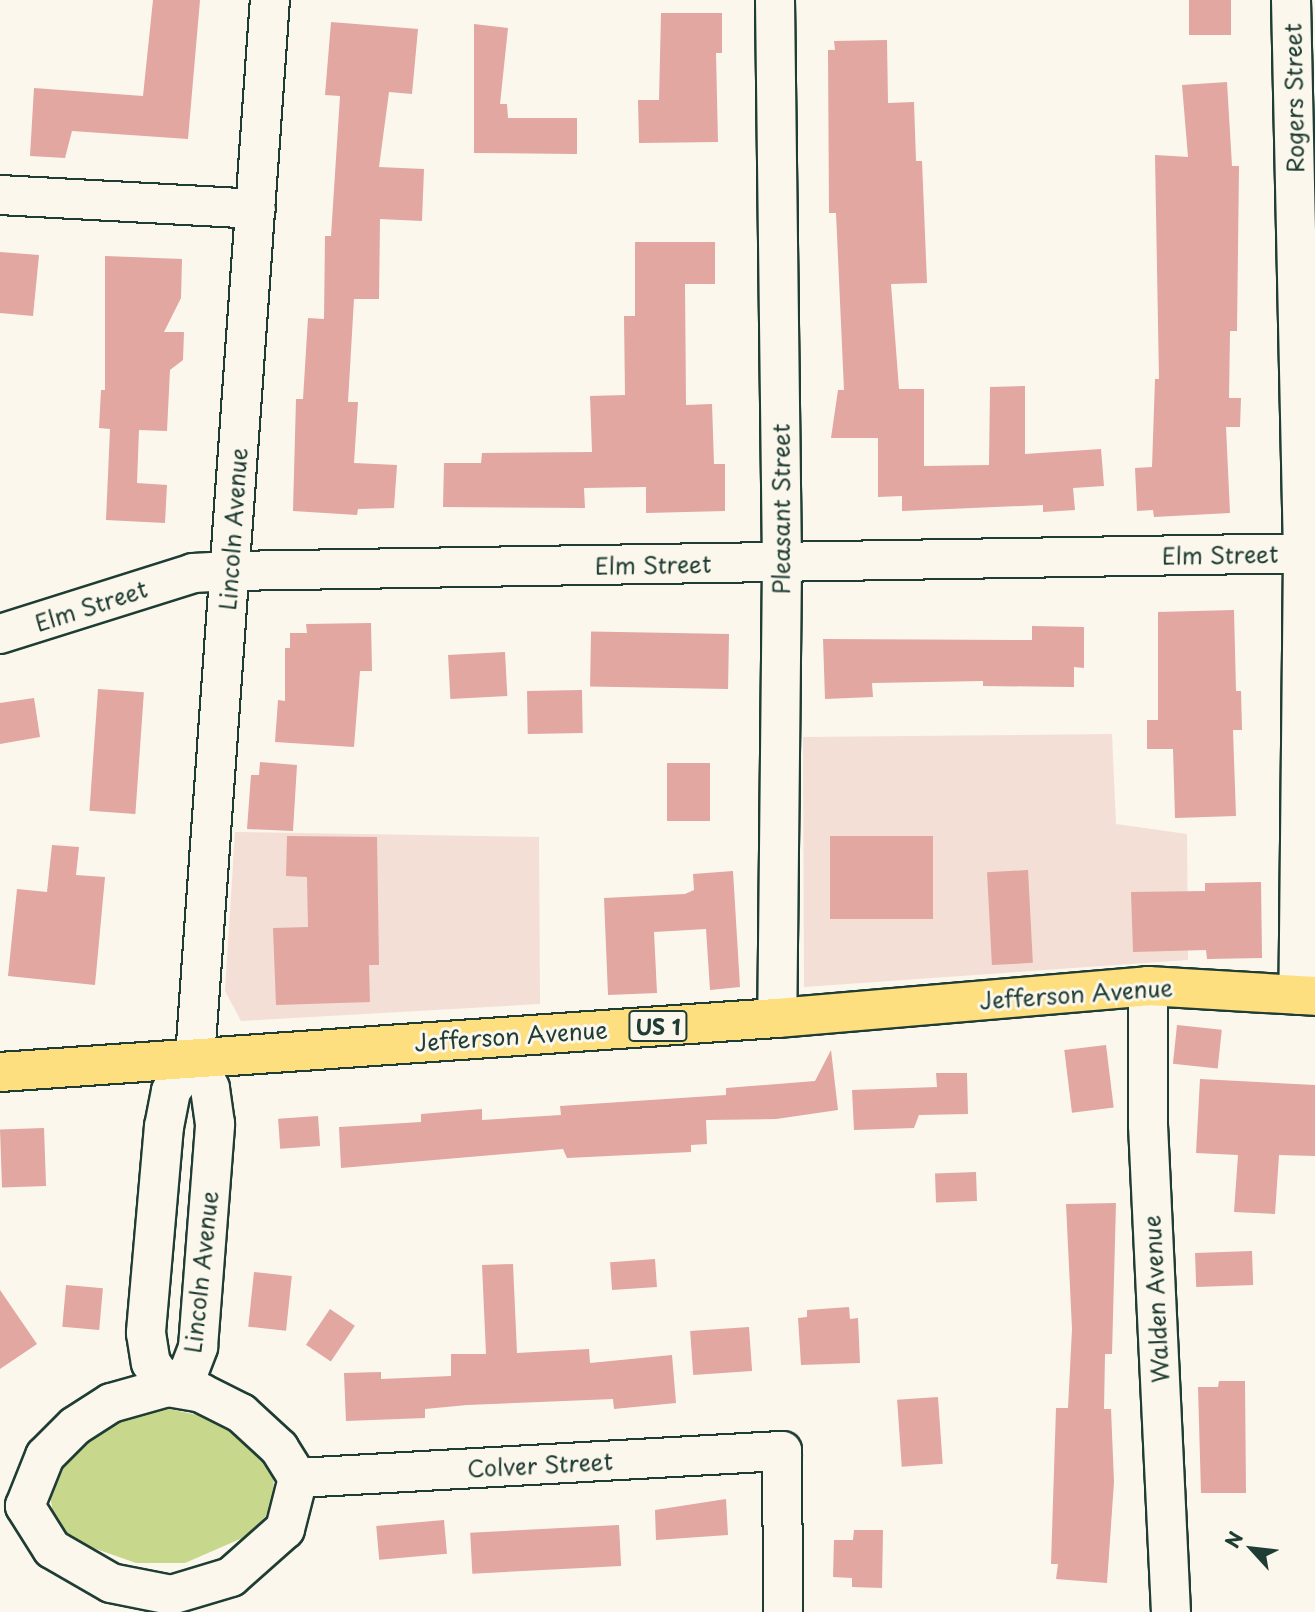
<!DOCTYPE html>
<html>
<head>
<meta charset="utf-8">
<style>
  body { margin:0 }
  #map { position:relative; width:1315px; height:1612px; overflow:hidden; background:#fbf7ec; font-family:"Playpen Sans",sans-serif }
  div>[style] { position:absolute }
  .built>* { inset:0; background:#f3dfd5 }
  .green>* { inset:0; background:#c7d88d }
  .building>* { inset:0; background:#e1a7a0; transform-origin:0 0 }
  .roads { filter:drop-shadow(2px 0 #1f3d34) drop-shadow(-2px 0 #1f3d34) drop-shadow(0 2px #1f3d34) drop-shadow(0 -2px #1f3d34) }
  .minor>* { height:38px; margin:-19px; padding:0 19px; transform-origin:19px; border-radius:19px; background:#fbf7ec }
  .major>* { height:38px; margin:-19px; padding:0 19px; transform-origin:19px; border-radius:19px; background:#fedf80 }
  span { translate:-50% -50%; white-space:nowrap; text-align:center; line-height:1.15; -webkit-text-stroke:6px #fbf7ec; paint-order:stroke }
  .shield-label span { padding:2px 5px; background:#fbf7ec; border:2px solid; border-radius:5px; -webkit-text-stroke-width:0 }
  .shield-label { font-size:21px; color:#1f3d34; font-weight:700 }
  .street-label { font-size:23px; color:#1f3d34 }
  .north { position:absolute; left:1217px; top:1514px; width:70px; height:70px; -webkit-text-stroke:5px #fbf7ec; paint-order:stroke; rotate:297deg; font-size:19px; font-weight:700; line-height:28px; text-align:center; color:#1f3d34 }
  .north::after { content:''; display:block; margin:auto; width:24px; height:32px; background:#1f3d34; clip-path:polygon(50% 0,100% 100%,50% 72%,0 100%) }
</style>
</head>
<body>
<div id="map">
  <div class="built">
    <i style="clip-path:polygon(1112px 734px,1116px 824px,1187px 834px,1188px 960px,804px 987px,803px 737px)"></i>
    <i style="clip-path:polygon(235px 832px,539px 837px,540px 1004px,241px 1021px,225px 991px)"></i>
  </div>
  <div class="green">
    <i style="clip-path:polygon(169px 1409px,226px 1421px,273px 1467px,274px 1496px,266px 1516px,247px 1536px,185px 1563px,136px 1563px,79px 1543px,65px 1532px,53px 1513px,49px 1489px,54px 1467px,104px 1424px)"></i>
  </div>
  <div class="building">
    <i style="clip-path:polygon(153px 0,200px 0,188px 139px,72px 131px,65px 158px,30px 156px,34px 88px,143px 96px)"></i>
    <i style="left:1189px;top:0;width:42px;height:35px"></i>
    <i style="clip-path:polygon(661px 13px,722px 13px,722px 53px,716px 53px,718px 142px,639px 143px,638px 100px,659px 100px)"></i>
    <i style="clip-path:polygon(331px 22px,418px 29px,412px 94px,389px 92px,379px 167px,424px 169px,422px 221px,380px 219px,379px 299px,354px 299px,348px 402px,358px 402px,354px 463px,397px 465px,394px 508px,358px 509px,357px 515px,293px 511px,296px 399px,303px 399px,308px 318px,324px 319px,325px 236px,331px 236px,340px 96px,325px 95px)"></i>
    <i style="clip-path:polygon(474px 24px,508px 28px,500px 104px,507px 104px,508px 118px,577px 118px,577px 154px,474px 153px)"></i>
    <i style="clip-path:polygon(887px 40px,888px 103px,914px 102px,916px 161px,922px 161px,927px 283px,891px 284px,899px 389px,924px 389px,924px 466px,989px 465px,990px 387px,1025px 386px,1025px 454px,1101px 449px,1104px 486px,1073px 488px,1075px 510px,1043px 512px,1043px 505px,902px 511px,902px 496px,878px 497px,878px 438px,831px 438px,838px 390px,844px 390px,836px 213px,829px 213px,828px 50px,835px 50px,834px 41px)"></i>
    <i style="clip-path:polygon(1227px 82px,1232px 166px,1239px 166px,1237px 331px,1230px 331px,1229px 398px,1241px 398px,1240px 427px,1226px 427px,1230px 513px,1154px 517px,1153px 510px,1137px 511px,1135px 468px,1152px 467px,1155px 379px,1159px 379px,1155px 155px,1188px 157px,1182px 85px)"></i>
    <i style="clip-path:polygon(635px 242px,715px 242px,715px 284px,685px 284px,686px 405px,712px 404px,714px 464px,725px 464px,725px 511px,646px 513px,646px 487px,584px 488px,585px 508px,443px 507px,444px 463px,481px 463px,482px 453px,592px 452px,590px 396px,625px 395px,624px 316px,635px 316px)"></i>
    <i style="clip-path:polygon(0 252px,39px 255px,33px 316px,0 313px)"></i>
    <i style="clip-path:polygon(105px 256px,182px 259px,181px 298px,164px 332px,184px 332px,183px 360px,170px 370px,167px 431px,139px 430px,137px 483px,167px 485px,165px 523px,106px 520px,110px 429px,99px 428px,101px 390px,105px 390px)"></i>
    <i style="clip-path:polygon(1234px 610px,1236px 691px,1241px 691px,1242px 730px,1233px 730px,1236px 816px,1175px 818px,1173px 749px,1147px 749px,1147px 720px,1158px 720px,1158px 612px)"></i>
    <i style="clip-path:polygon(371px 623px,372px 671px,360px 671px,354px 747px,275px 742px,278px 700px,285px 701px,285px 648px,290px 648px,290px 633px,307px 633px,306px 624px)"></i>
    <i style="clip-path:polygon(1032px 626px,1084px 627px,1084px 668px,1074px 667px,1074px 687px,983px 686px,983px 681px,872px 683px,873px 697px,825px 699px,823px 639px,1032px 640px)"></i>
    <i style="left:729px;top:634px;width:55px;height:138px;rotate:91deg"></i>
    <i style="left:505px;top:652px;width:44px;height:57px;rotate:87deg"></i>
    <i style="left:98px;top:689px;width:46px;height:122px;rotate:4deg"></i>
    <i style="left:582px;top:690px;width:43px;height:55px;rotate:89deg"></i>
    <i style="clip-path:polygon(34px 698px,40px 737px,0 744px,0 703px)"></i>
    <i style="clip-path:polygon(260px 762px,297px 765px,293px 831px,247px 829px,251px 775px,259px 775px)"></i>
    <i style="left:667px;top:763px;width:43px;height:58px"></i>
    <i style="clip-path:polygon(287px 836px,377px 837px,379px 965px,369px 965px,370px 1002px,276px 1005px,273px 928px,308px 927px,307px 877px,286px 876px)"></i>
    <i style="left:830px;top:836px;width:103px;height:83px"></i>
    <i style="clip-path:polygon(52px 845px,79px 847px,76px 875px,105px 877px,95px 985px,8px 976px,17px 889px,47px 892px)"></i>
    <i style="left:1028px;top:870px;width:93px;height:41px;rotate:87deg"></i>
    <i style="clip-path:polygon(733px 871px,740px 987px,710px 990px,706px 929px,654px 932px,657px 993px,608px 995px,604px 898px,685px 894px,694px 890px,693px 874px)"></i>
    <i style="clip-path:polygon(1261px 882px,1262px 958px,1207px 959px,1206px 950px,1133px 952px,1131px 892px,1205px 891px,1205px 883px)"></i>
    <i style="left:1177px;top:1025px;width:45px;height:39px;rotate:6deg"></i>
    <i style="left:1106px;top:1045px;width:63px;height:42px;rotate:83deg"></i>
    <i style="clip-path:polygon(831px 1050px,838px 1110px,776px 1119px,706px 1120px,707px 1144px,691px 1145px,691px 1152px,567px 1158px,563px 1149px,341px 1168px,339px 1127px,421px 1122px,421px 1114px,482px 1109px,482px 1120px,561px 1115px,560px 1106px,726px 1095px,726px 1088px,815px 1081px)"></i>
    <i style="clip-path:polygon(936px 1073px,967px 1073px,968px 1114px,919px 1115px,914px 1128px,854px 1130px,852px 1090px,937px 1087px)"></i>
    <i style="clip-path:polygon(1200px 1079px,1315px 1085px,1315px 1156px,1279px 1155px,1275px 1214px,1234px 1212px,1238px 1155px,1196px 1153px)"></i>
    <i style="left:318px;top:1116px;width:30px;height:40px;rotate:86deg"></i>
    <i style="left:44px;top:1128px;width:58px;height:44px;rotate:88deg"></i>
    <i style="left:976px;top:1172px;width:29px;height:41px;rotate:88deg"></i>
    <i style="clip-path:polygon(1116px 1203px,1112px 1354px,1105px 1354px,1104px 1409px,1111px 1409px,1114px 1482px,1107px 1583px,1056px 1579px,1058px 1564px,1051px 1564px,1056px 1408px,1068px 1408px,1072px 1329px,1066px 1204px)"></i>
    <i style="left:1252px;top:1251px;width:34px;height:57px;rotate:88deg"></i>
    <i style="left:655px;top:1259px;width:28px;height:45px;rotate:86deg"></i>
    <i style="clip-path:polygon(513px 1264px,517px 1353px,589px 1349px,590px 1363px,672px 1355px,676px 1403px,614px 1409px,613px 1399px,467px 1405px,425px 1409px,425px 1418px,346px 1421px,344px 1373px,381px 1372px,381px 1379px,451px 1376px,451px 1354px,486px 1354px,482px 1265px)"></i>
    <i style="left:254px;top:1272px;width:38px;height:55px;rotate:6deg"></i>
    <i style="left:66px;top:1285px;width:37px;height:42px;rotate:5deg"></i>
    <i style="clip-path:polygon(0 1290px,37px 1344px,0 1369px)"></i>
    <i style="clip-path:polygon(849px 1307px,850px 1319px,858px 1318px,860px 1363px,801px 1365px,798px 1318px,807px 1317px,807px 1310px)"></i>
    <i style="left:330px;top:1309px;width:30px;height:43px;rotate:34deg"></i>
    <i style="left:749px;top:1327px;width:44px;height:59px;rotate:86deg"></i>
    <i style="clip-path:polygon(1219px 1381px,1245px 1381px,1246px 1493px,1201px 1493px,1198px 1387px,1218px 1387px)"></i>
    <i style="left:938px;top:1397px;width:67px;height:41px;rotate:86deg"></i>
    <i style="clip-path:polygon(726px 1499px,728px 1535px,656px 1540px,655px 1510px)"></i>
    <i style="left:444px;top:1520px;width:34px;height:68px;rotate:85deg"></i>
    <i style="left:619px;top:1525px;width:41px;height:149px;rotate:87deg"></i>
    <i style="clip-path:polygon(854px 1530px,883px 1530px,882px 1588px,852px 1587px,852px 1578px,833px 1577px,834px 1540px,853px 1540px)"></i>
  </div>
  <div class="roads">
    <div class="minor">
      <i style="left:775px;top:0;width:563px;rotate:89.29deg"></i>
      <i style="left:782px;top:563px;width:455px;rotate:90.6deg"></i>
      <i style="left:1291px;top:0;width:554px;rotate:88.76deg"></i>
      <i style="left:1303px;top:554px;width:441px;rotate:90.6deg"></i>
      <i style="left:0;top:195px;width:256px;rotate:3.1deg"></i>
      <i style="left:0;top:634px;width:202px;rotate:-17.5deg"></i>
      <i style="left:193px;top:573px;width:37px;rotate:-3deg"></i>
      <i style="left:230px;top:571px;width:1085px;rotate:-0.95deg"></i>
      <i style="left:1148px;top:986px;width:139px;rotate:90deg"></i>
      <i style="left:1148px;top:1125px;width:488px;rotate:87.3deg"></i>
      <i style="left:195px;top:1058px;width:41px;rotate:126deg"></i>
      <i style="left:171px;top:1091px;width:36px;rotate:101deg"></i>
      <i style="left:164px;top:1126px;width:208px;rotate:95deg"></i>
      <i style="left:146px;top:1333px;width:30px;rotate:81deg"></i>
      <i style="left:151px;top:1363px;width:29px;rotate:55deg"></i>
      <i style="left:168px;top:1387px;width:26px;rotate:-37deg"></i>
      <i style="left:189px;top:1371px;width:26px;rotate:-69deg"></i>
      <i style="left:198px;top:1347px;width:224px;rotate:-85.6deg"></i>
      <i style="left:215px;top:1124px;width:36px;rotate:-98deg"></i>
      <i style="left:210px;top:1088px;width:34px;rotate:-117deg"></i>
      <i style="left:195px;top:1058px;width:1061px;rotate:-85.95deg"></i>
      <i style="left:168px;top:1387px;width:34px;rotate:10deg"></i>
      <i style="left:201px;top:1393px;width:45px;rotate:26.6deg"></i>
      <i style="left:241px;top:1413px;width:52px;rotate:42.6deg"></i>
      <i style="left:279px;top:1448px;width:36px;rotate:58deg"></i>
      <i style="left:298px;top:1478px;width:53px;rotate:104.3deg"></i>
      <i style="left:285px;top:1529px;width:72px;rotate:138.4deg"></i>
      <i style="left:231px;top:1577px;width:63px;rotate:163.3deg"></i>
      <i style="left:171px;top:1595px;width:61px;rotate:-168.7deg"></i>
      <i style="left:111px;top:1583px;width:68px;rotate:-150deg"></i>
      <i style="left:52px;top:1549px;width:51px;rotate:-122.1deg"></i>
      <i style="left:25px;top:1506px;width:54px;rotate:-68.2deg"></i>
      <i style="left:45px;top:1456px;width:42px;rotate:-45deg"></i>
      <i style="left:75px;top:1426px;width:43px;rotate:-32.6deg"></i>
      <i style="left:111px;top:1403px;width:59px;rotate:-15.7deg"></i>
      <i style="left:298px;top:1478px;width:485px;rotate:-3.2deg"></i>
      <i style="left:782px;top:1451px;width:161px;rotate:89.6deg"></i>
    </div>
    <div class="major">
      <i style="left:0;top:1072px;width:779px;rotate:-3.98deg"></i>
      <i style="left:777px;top:1018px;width:372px;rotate:-4.9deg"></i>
      <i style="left:1148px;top:986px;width:167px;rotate:3.4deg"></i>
    </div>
  </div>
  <div class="shield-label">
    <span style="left:658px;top:1026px">US 1</span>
  </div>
  <div class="street-label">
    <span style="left:1294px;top:98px;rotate:-91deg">Rogers Street</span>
    <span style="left:781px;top:509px;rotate:-90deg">Pleasant Street</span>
    <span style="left:233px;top:529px;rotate:-86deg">Lincoln Avenue</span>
    <span style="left:1220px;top:555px;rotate:-1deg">Elm Street</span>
    <span style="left:653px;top:565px;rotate:-1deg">Elm Street</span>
    <span style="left:91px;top:606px;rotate:-18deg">Elm Street</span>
    <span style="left:1076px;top:994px;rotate:-4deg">Jefferson Avenue</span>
    <span style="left:511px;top:1036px;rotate:-4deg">Jefferson Avenue</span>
    <span style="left:201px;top:1272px;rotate:-84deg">Lincoln Avenue</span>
    <span style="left:1156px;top:1299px;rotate:-93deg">Walden Avenue</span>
    <span style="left:540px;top:1465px;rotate:-3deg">Colver Street</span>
  </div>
  <div class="north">N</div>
</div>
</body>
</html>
